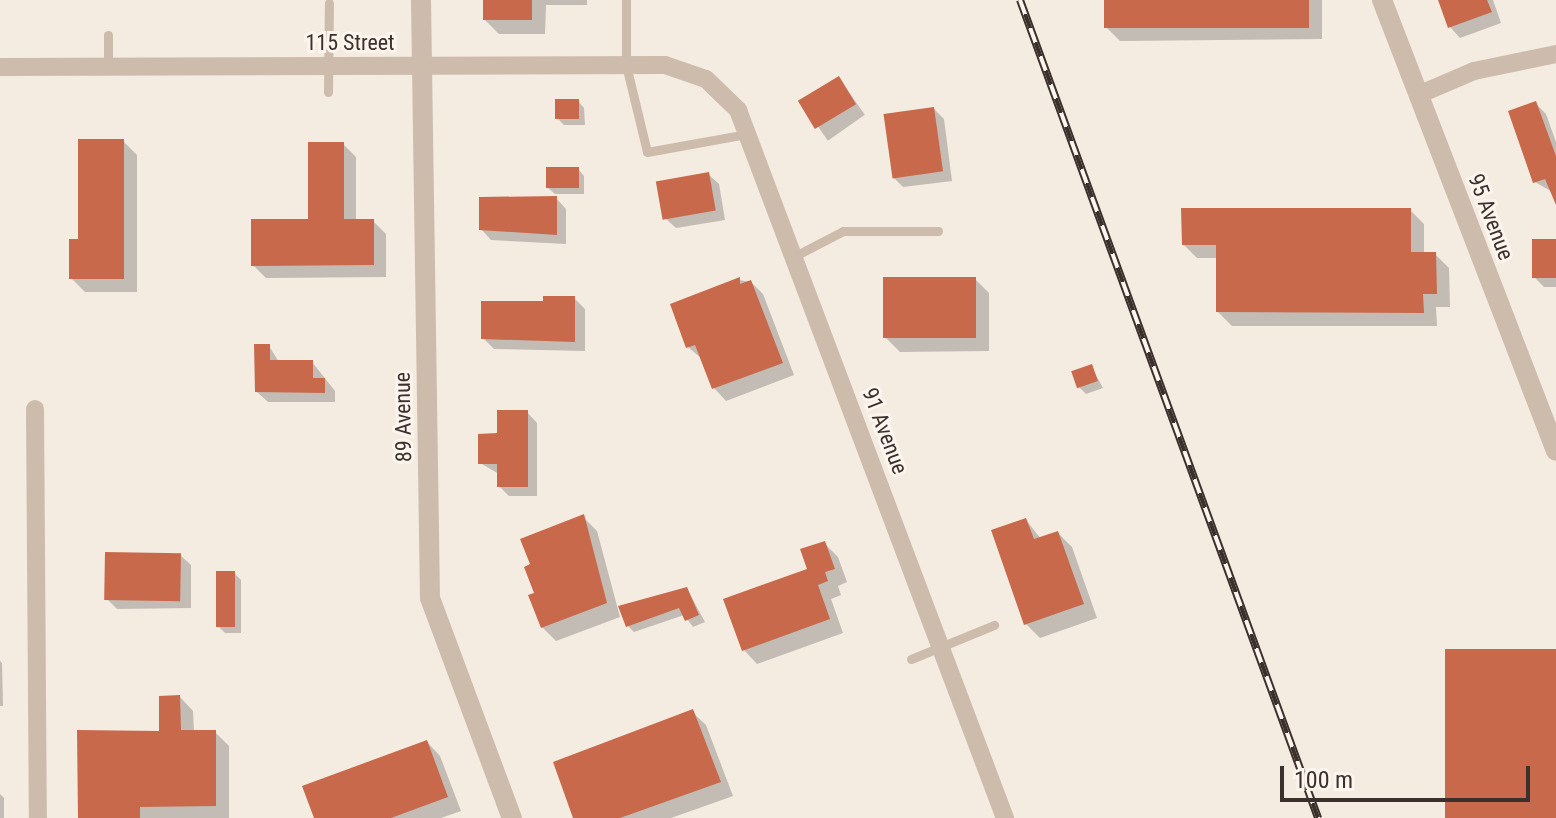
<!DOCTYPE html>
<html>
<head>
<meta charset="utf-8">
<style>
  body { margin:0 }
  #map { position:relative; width:1556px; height:818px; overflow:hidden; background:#f4ebe1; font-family:"Roboto Condensed",sans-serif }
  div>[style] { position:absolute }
  .shadow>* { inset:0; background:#0003; transform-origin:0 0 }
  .building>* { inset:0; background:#c8694b; transform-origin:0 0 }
  .service>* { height:9px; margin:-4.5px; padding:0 4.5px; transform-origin:4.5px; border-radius:4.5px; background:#cdbbac }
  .minor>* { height:18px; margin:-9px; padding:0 9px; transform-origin:9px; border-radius:9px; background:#cdbbac }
  .tertiary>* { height:20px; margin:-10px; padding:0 10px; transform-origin:10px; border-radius:10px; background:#cdbbac }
  .rail>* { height:8px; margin-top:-4px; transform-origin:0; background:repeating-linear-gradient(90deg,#fbf5ee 0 15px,#3b302b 0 30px); box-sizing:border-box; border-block:2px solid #3b302b }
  span { translate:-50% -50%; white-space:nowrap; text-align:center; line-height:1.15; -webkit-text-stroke:6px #fbf5ee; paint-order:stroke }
  .street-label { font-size:22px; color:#3b302b }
  .scale { position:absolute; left:1280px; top:766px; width:250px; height:36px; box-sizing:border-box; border:4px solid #3b302b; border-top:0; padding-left:10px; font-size:24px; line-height:28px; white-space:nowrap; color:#3b302b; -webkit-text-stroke:6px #fbf5ee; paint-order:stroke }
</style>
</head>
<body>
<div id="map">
  <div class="shadow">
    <i style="clip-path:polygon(485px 0,587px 0,587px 5px,546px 5px,545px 34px,499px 34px,485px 20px)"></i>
    <i style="clip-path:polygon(1106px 0,1322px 0,1322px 39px,1120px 41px,1106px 27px)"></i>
    <i style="clip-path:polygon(1445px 0,1493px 0,1501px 23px,1460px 38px,1450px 27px)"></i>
    <i style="left:839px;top:78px;width:45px;height:45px;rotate:55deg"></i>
    <i style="clip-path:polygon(578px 101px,584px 108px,585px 125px,564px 125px,557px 118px)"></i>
    <i style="clip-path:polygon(1535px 103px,1546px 114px,1556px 142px,1556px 194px,1535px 182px)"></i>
    <i style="clip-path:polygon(934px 109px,944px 119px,952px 181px,903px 187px,893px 177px)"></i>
    <i style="clip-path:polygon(123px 141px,137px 155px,137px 292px,85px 292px,71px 278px,80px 241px)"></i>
    <i style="clip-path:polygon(343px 144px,356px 157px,356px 221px,373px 221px,386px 234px,386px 277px,266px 278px,253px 265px,310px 221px)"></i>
    <i style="clip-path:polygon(578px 169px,584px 176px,584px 194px,555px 194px,548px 188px)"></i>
    <i style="clip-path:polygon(708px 174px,719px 184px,725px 220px,676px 228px,665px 218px)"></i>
    <i style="clip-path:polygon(556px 198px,566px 209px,566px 244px,491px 240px,481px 229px)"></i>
    <i style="clip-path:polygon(1410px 210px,1424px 224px,1424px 254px,1435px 254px,1449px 268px,1450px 307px,1436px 307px,1437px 326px,1232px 326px,1218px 312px,1218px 258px,1197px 258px,1183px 244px)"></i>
    <i style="clip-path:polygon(1556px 241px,1556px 287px,1544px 287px,1534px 277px)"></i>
    <i style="clip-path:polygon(975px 279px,989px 293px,989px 351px,900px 352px,886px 338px)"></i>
    <i style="clip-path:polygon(739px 280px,751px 282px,763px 294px,794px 375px,726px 401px,714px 388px,702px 359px,688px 347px)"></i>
    <i style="clip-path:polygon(574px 298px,585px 309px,585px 351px,494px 349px,483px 338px)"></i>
    <i style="clip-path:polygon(269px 346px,279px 362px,312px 362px,335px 391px,335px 402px,268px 402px,257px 392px)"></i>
    <i style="clip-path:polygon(1091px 366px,1103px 388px,1086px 394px,1079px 387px)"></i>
    <i style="clip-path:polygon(527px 412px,537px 423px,537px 496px,509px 496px,499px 486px,499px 474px,480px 463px,499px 435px)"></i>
    <i style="clip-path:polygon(583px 517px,597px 531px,620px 617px,556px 641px,542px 627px)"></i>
    <i style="clip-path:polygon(1026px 520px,1041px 539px,1058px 533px,1072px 547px,1097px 618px,1040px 638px,1026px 624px)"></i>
    <i style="clip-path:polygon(824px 543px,838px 557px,847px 582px,838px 586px,841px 595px,831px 599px,843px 633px,757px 664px,744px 650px,810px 570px)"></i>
    <i style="clip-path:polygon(180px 555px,191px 565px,191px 608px,117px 609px,107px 599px)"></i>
    <i style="clip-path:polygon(234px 573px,241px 580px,241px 633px,225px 633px,218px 626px)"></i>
    <i style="clip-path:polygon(687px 589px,705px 622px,693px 627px,684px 615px,634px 632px,628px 626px,621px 607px)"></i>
    <i style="clip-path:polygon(0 661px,2px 663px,3px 706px,0 706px)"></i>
    <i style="clip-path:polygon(180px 697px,193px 711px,194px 732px,215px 732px,229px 746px,229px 818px,79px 818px,161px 733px)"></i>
    <i style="clip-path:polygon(692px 712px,706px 725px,733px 796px,671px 818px,576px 818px)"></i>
    <i style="clip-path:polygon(427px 742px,440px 756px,461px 811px,441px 818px,316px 818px)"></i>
    <i style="clip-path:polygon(0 794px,4px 798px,4px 818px,0 818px)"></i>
  </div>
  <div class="building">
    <i style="left:483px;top:0;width:49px;height:20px"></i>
    <i style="left:1104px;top:0;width:205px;height:28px"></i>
    <i style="clip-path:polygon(1438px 0,1487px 0,1492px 12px,1448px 28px)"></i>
    <i style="left:839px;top:76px;width:33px;height:48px;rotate:59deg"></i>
    <i style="left:555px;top:99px;width:24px;height:20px"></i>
    <i style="clip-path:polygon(1536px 101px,1556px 156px,1556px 205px,1545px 179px,1533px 183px,1508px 111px)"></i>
    <i style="left:934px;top:107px;width:65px;height:51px;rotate:82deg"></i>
    <i style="clip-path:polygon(78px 139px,124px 139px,124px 279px,69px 279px,69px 239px,78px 239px)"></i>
    <i style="clip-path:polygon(308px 142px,344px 142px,344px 219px,374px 219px,374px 265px,251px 266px,251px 219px,308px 219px)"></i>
    <i style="left:579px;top:167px;width:21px;height:33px;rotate:90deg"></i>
    <i style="left:709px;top:172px;width:39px;height:54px;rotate:80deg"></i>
    <i style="clip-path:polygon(557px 196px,557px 235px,479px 230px,479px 197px)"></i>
    <i style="clip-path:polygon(1181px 208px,1411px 208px,1411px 252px,1436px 252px,1437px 294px,1423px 294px,1424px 313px,1216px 312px,1216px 245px,1182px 245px)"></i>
    <i style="left:1532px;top:239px;width:24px;height:39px"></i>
    <i style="clip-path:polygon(740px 277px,740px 284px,751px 280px,783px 363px,712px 389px,695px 345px,686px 348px,670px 304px)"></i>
    <i style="left:883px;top:277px;width:93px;height:61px"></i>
    <i style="clip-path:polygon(543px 296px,575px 296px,575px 342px,481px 339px,481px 301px,543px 301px)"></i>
    <i style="clip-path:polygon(254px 344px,270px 344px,270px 360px,313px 360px,313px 378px,325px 378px,325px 393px,255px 392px)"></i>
    <i style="left:1092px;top:364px;width:18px;height:22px;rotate:71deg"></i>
    <i style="clip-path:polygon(497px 410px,528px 410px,528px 487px,497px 487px,497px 464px,478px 464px,478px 434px,497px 433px)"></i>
    <i style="clip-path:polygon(584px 514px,607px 603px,541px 628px,528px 595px,534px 593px,524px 567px,530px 564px,520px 539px)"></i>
    <i style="clip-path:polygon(1026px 518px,1034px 539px,1058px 531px,1084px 604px,1024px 625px,991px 530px)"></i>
    <i style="clip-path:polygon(825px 541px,835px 569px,825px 572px,828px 581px,818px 585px,830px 619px,742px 651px,723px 599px,807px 569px,800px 549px)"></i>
    <i style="left:105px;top:552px;width:76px;height:48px;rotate:1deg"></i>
    <i style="left:216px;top:571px;width:19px;height:56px"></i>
    <i style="clip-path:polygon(687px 587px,699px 615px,685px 621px,679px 608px,626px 627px,618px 606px)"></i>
    <i style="left:1445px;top:649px;width:111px;height:169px"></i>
    <i style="clip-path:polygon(180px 695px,181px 730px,216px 730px,216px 806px,140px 807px,140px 818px,78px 818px,77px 730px,159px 731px,159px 696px)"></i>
    <i style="clip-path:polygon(693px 709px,721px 782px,620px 818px,573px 818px,553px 762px)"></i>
    <i style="clip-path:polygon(427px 740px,448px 797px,391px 818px,314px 818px,302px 786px)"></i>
  </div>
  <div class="service">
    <i style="left:626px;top:0;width:65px;rotate:90deg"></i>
    <i style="left:626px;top:65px;width:89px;rotate:76.4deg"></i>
    <i style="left:647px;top:152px;width:102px;rotate:-10.2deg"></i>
    <i style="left:108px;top:67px;width:32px;rotate:-90deg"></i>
    <i style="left:328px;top:92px;width:89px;rotate:-89.4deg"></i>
    <i style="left:793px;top:257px;width:56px;rotate:-27.5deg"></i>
    <i style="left:843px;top:231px;width:95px"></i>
    <i style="left:911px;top:659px;width:90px;rotate:-22.3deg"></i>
  </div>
  <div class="minor">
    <i style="left:0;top:67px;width:665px;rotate:-0.17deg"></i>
    <i style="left:665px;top:65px;width:43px;rotate:18.9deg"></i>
    <i style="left:706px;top:79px;width:45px;rotate:44.1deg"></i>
    <i style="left:738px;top:110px;width:757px;rotate:69.34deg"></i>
    <i style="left:1418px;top:95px;width:61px;rotate:-23.2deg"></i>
    <i style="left:1474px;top:71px;width:84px;rotate:-11.7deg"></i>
    <i style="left:35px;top:409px;width:409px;rotate:89.6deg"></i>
  </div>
  <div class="tertiary">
    <i style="left:421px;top:0;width:598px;rotate:89.14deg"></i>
    <i style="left:430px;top:598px;width:235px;rotate:69.6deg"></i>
    <i style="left:1382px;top:0;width:483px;rotate:68.9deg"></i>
  </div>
  <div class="rail">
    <i style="left:1020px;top:0;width:871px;rotate:69.98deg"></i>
  </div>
  <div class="street-label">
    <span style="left:350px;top:43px">115 Street</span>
    <span style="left:1491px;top:217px;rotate:69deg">95 Avenue</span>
    <span style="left:403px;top:417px;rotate:-91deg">89 Avenue</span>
    <span style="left:885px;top:431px;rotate:69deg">91 Avenue</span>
  </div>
  <div class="scale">100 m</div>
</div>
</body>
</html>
